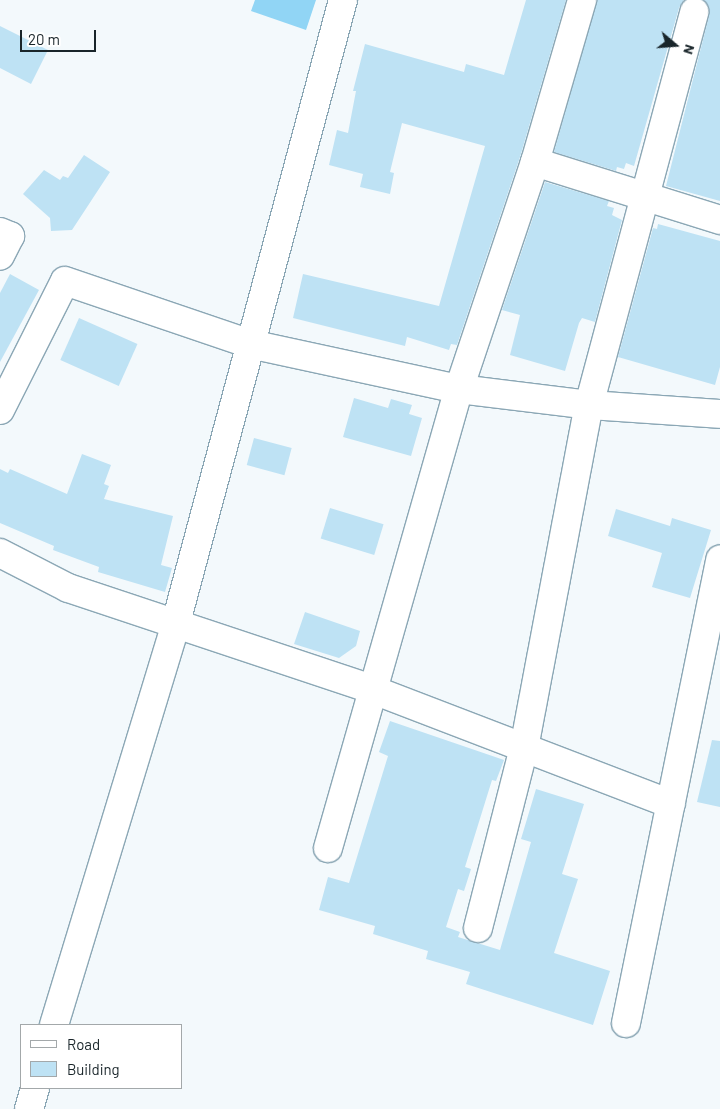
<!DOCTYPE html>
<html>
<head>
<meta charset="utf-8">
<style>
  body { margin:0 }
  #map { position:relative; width:720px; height:1109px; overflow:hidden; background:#f3f9fc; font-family:Barlow,sans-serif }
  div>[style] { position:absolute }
  .green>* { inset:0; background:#91d5f5 }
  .building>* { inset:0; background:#bee2f4; transform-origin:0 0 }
  .roads { filter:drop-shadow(1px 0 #8ba7b5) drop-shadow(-1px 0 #8ba7b5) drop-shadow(0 1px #8ba7b5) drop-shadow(0 -1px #8ba7b5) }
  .minor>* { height:28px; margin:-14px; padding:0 14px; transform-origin:14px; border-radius:14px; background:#fff }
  span { translate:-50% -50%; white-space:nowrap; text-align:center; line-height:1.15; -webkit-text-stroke:4px #fff; paint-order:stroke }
  .legend { position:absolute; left:20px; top:1024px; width:162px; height:65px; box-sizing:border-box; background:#fff; border:1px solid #a3a8aa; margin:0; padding:6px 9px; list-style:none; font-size:15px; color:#19252a }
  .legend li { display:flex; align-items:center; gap:10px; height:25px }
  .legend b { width:25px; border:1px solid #a3a8aa }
  .north { position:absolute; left:650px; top:20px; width:50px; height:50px; -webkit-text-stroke:4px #fff; paint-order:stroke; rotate:108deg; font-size:14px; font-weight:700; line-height:20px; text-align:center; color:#19252a }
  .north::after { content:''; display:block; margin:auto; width:18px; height:22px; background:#19252a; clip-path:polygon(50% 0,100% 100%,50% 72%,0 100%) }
  .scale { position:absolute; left:20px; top:30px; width:76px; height:22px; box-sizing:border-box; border:2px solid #19252a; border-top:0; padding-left:6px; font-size:15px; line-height:18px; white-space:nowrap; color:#19252a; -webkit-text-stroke:4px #fff; paint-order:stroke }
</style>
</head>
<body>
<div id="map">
  <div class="green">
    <i style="clip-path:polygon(255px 0,316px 0,306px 30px,251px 11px)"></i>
  </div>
  <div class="building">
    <i style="clip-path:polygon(526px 0,566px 0,520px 157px,457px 345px,451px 344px,449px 350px,407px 337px,405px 346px,293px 318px,303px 274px,439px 306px,485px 146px,402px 123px,390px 172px,394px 173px,390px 194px,360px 187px,363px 174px,329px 165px,337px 130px,348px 133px,356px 91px,353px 91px,365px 44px,464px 72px,466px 64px,504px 75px)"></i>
    <i style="clip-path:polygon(597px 0,684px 0,679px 8px,634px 166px,626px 163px,624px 169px,617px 167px,616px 171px,554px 152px)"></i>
    <i style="clip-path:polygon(704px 0,720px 0,720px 201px,666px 186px,709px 16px,709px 7px)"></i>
    <i style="clip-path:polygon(0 26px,48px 50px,31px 84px,0 68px)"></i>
    <i style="clip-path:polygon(84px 155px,110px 172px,72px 230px,51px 231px,50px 218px,23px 194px,44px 170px,60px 180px,63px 176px,68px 178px)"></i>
    <i style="clip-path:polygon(545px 182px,609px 201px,607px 206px,614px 208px,612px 215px,622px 220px,595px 322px,582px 318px,579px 323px,565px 371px,510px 355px,520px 315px,502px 310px)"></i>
    <i style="clip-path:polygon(658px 224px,720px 241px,720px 367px,715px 385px,618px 357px,653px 228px,657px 229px)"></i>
    <i style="clip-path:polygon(10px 274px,39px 290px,0 362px,0 293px)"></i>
    <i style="left:79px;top:318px;width:64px;height:46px;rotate:24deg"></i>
    <i style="clip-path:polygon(354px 398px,388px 408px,391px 399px,412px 405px,409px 414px,422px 418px,411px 456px,343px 437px)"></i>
    <i style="left:254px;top:438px;width:39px;height:28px;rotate:15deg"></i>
    <i style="clip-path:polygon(82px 454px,111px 465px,104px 484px,109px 486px,104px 499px,173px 516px,161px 565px,172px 568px,165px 592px,98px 572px,99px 567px,53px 550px,54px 546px,0 523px,0 469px,8px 473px,10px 469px,67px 494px)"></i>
    <i style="left:330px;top:508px;width:56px;height:32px;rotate:17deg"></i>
    <i style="clip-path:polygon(616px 509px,670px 526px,672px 518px,711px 530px,690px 598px,652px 587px,662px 553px,608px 536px)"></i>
    <i style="clip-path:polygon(305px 612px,360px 631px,356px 646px,339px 658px,294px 644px)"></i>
    <i style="clip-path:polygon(390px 721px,504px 760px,496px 781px,492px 780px,469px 854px,465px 867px,471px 869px,464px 891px,458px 889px,446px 927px,460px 932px,458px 937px,500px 950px,531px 842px,521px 839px,536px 789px,584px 804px,562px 874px,578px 879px,554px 953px,610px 971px,593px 1025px,466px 984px,470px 972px,426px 959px,428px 951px,373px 934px,375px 926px,319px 910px,328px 877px,349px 883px,388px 756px,379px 752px)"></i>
    <i style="clip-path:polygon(712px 740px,720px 741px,720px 807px,697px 802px)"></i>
  </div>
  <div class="roads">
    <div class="minor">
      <i style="left:535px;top:162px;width:169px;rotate:-73.8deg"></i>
      <i style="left:0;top:232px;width:11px;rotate:22deg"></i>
      <i style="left:10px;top:236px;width:22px;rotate:117deg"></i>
      <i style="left:0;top:410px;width:144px;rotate:-63.3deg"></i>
      <i style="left:65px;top:281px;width:195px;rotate:18.8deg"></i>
      <i style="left:250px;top:344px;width:214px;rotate:12.2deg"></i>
      <i style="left:459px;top:389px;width:131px;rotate:7deg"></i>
      <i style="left:589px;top:405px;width:131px;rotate:3.9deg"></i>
      <i style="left:0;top:553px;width:76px;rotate:27.2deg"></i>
      <i style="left:68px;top:588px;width:319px;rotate:18.4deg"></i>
      <i style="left:371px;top:689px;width:321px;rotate:21deg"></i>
      <i style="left:328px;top:848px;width:477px;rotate:-74.1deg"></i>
      <i style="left:459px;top:389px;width:239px;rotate:-71.5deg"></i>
      <i style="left:535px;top:162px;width:194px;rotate:17.4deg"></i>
      <i style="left:478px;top:928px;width:186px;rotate:-75.7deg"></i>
      <i style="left:524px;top:748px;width:349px;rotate:-79.3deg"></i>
      <i style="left:589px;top:405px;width:407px;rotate:-75deg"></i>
      <i style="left:626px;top:1023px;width:473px;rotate:-78.5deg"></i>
      <i style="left:54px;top:1025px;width:417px;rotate:-73.1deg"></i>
      <i style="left:175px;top:626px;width:648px;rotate:-74.98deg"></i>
      <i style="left:29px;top:1109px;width:22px;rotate:-74deg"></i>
    </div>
  </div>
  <ul class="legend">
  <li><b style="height:6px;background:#fff"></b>Road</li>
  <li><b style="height:14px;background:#bee2f4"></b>Building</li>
  </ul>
  <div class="north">N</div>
  <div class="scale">20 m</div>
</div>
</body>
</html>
